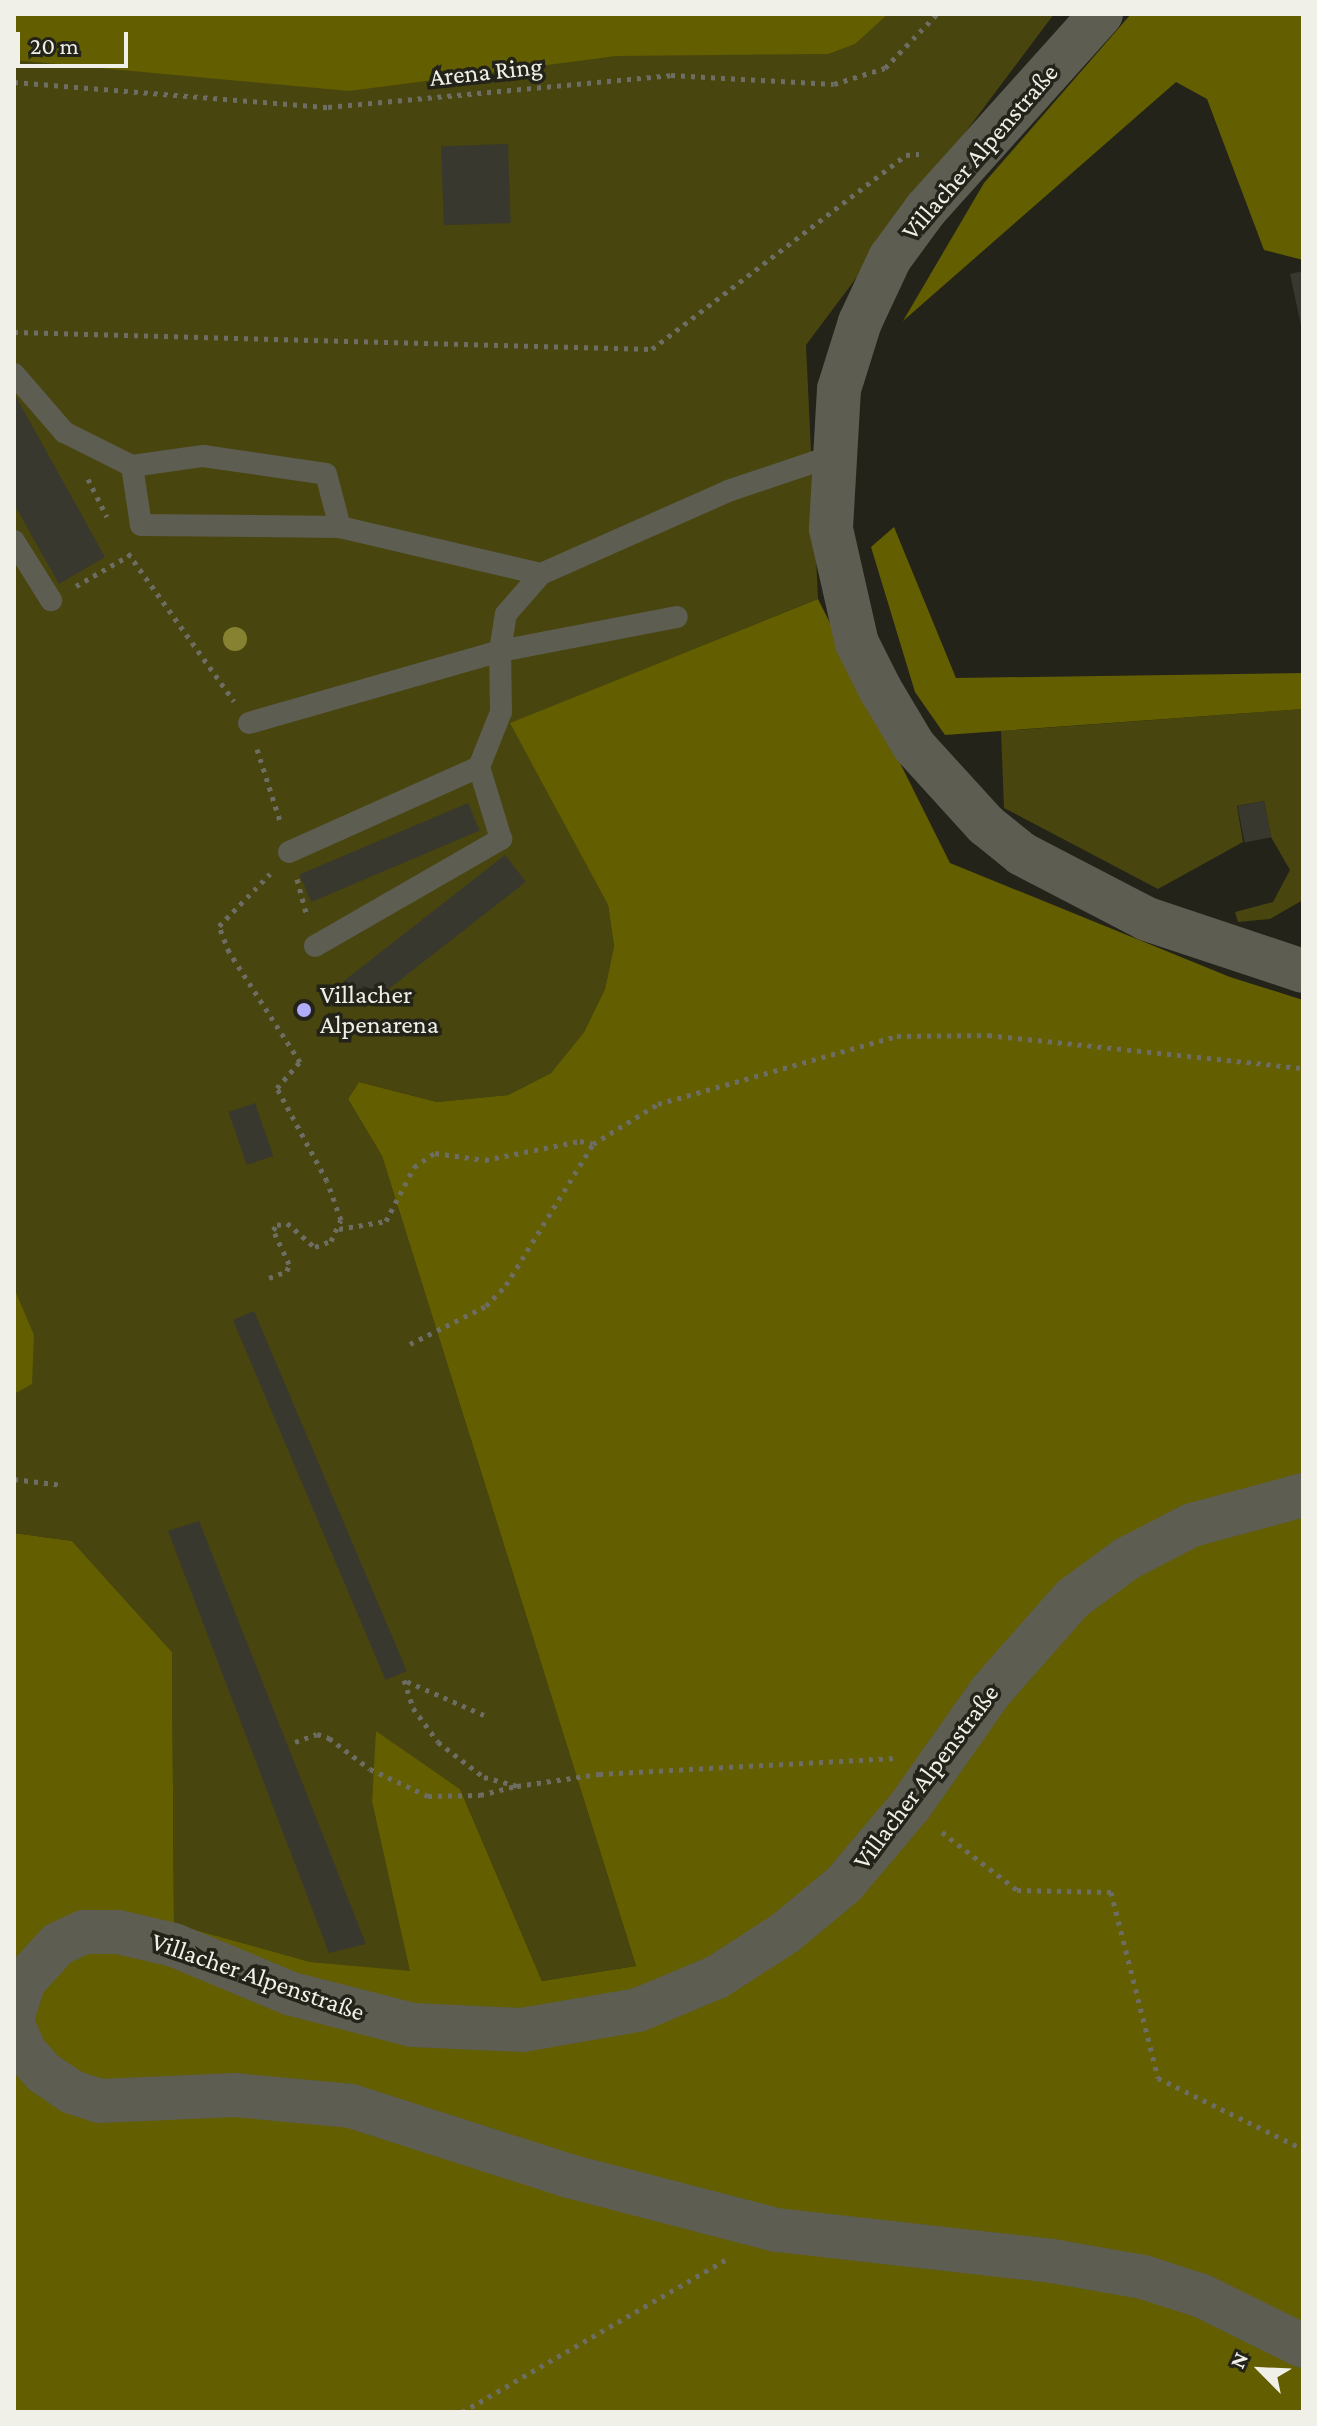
<!DOCTYPE html>
<html>
<head>
<meta charset="utf-8">
<style>
  body { margin:0 }
  #map { position:relative; width:1317px; height:2426px; overflow:hidden; background:#23231a; font-family:"Crimson Pro",serif }
  div>[style] { position:absolute }
  .green>* { inset:0; background:#48450f }
  .forest>* { inset:0; background:#635e00 }
  .building>* { inset:0; background:#39382e; transform-origin:0 0 }
  .path>* { height:5px; margin-top:-2.5px; transform-origin:0; background:repeating-linear-gradient(90deg,#6d6d64 0 4px,transparent 0 10px) }
  .lane>* { height:22px; margin:-11px; padding:0 11px; transform-origin:11px; border-radius:11px; background:#5d5d52 }
  .street>* { height:44px; margin:-22px; padding:0 22px; transform-origin:22px; border-radius:22px; background:#5d5d52 }
  .trees>* { width:24px; height:24px; margin:-12px; border-radius:50%; background:#878231 }
  .dots>* { width:22px; height:22px; translate:-50% -50%; box-sizing:border-box; border:4px solid #23231a; border-radius:50% }
  span { translate:-50% -50%; white-space:nowrap; text-align:center; line-height:1.15; -webkit-text-stroke:7px #23231a; paint-order:stroke }
  .street-label { font-size:26px; color:#f0f0e9 }
  .poi-label { font-size:26px; color:#f0f0e9 }
  .left { translate:0 -50%; text-align:left }
  .frame { position:absolute; inset:0; border:16px solid #f0f0e9; pointer-events:none }
  .north { position:absolute; left:1221px; top:2330px; width:80px; height:80px; -webkit-text-stroke:6px #23231a; paint-order:stroke; rotate:294deg; font-size:22px; font-weight:700; line-height:32px; text-align:center; color:#f0f0e9 }
  .north::after { content:''; display:block; margin:auto; width:28px; height:36px; background:#f0f0e9; clip-path:polygon(50% 0,100% 100%,50% 72%,0 100%) }
  .scale { position:absolute; left:16px; top:32px; width:112px; height:36px; box-sizing:border-box; border:4px solid #f0f0e9; border-top:0; padding-left:10px; font-size:24px; line-height:28px; white-space:nowrap; color:#f0f0e9; -webkit-text-stroke:6px #23231a; paint-order:stroke }
</style>
</head>
<body>
<div id="map">
  <div class="green">
    <i style="clip-path:polygon(14px 14px,1054px 14px,806px 345px,818px 599px,511px 723px,608px 905px,614px 946px,605px 989px,584px 1032px,551px 1073px,508px 1095px,437px 1102px,359px 1082px,348px 1099px,382px 1156px,636px 1966px,542px 1981px,460px 1789px,377px 1732px,372px 1802px,411px 1972px,311px 1962px,174px 1924px,172px 1652px,72px 1541px,14px 1533px)"></i>
    <i style="clip-path:polygon(1303px 709px,1303px 900px,1270px 919px,1238px 922px,1235px 912px,1273px 902px,1290px 870px,1271px 837px,1264px 801px,1237px 806px,1243px 842px,1158px 889px,1004px 808px,1001px 731px)"></i>
  </div>
  <div class="forest">
    <i style="clip-path:polygon(14px 14px,888px 14px,855px 44px,828px 54px,616px 56px,349px 91px,14px 60px)"></i>
    <i style="clip-path:polygon(1131px 14px,1303px 14px,1303px 260px,1264px 250px,1207px 99px,1176px 82px,903px 321px,984px 183px)"></i>
    <i style="clip-path:polygon(894px 527px,956px 678px,1303px 673px,1303px 709px,945px 735px,915px 692px,871px 547px)"></i>
    <i style="clip-path:polygon(818px 599px,950px 863px,1230px 977px,1303px 1000px,1303px 2412px,14px 2412px,14px 1533px,72px 1541px,172px 1652px,174px 1924px,311px 1962px,410px 1971px,372px 1802px,376px 1731px,460px 1789px,542px 1981px,636px 1966px,382px 1156px,348px 1099px,359px 1082px,437px 1102px,508px 1095px,551px 1073px,584px 1032px,605px 989px,614px 946px,608px 905px,510px 723px)"></i>
    <i style="clip-path:polygon(14px 1288px,34px 1335px,32px 1384px,14px 1394px)"></i>
  </div>
  <div class="building">
    <i style="left:508px;top:144px;width:79px;height:67px;rotate:88deg"></i>
    <i style="clip-path:polygon(1303px 271px,1303px 329px,1302px 330px,1290px 274px)"></i>
    <i style="clip-path:polygon(14px 393px,105px 557px,59px 584px,14px 504px)"></i>
    <i style="left:1264px;top:801px;width:37px;height:27px;rotate:79deg"></i>
    <i style="left:468px;top:803px;width:30px;height:183px;rotate:67deg"></i>
    <i style="left:505px;top:855px;width:34px;height:205px;rotate:52deg"></i>
    <i style="left:255px;top:1103px;width:56px;height:28px;rotate:71deg"></i>
    <i style="left:254px;top:1311px;width:391px;height:23px;rotate:67deg"></i>
    <i style="clip-path:polygon(199px 1521px,366px 1944px,329px 1953px,168px 1531px)"></i>
  </div>
  <div class="path">
    <i style="left:14px;top:82px;width:315px;rotate:4.6deg"></i>
    <i style="left:328px;top:107px;width:344px;rotate:-5.3deg"></i>
    <i style="left:671px;top:75px;width:163px;rotate:3.2deg"></i>
    <i style="left:834px;top:84px;width:53px;rotate:-17.4deg"></i>
    <i style="left:885px;top:68px;width:75px;rotate:-46.1deg"></i>
    <i style="left:14px;top:332px;width:638px;rotate:1.53deg"></i>
    <i style="left:652px;top:349px;width:320px;rotate:-37.4deg"></i>
    <i style="left:906px;top:155px;width:13px;rotate:-4deg"></i>
    <i style="left:88px;top:479px;width:42px;rotate:63.4deg"></i>
    <i style="left:128px;top:553px;width:182px;rotate:54.4deg"></i>
    <i style="left:76px;top:586px;width:62px;rotate:-29.9deg"></i>
    <i style="left:257px;top:749px;width:79px;rotate:72.3deg"></i>
    <i style="left:297px;top:879px;width:38px;rotate:75deg"></i>
    <i style="left:339px;top:1229px;width:48px;rotate:-9.7deg"></i>
    <i style="left:386px;top:1221px;width:61px;rotate:-62.6deg"></i>
    <i style="left:414px;top:1167px;width:25px;rotate:-34deg"></i>
    <i style="left:435px;top:1153px;width:50px;rotate:8deg"></i>
    <i style="left:485px;top:1160px;width:97px;rotate:-11.3deg"></i>
    <i style="left:580px;top:1141px;width:13px;rotate:13deg"></i>
    <i style="left:269px;top:1278px;width:19px;rotate:-21deg"></i>
    <i style="left:287px;top:1271px;width:7px;rotate:-74deg"></i>
    <i style="left:289px;top:1264px;width:38px;rotate:-115deg"></i>
    <i style="left:273px;top:1230px;width:6px;rotate:-51deg"></i>
    <i style="left:277px;top:1225px;width:10px;rotate:-11deg"></i>
    <i style="left:287px;top:1223px;width:37px;rotate:41deg"></i>
    <i style="left:315px;top:1247px;width:17px;rotate:-21deg"></i>
    <i style="left:331px;top:1241px;width:23px;rotate:-65deg"></i>
    <i style="left:341px;top:1220px;width:41px;rotate:-109.7deg"></i>
    <i style="left:327px;top:1181px;width:106px;rotate:-118.3deg"></i>
    <i style="left:277px;top:1088px;width:35px;rotate:-49deg"></i>
    <i style="left:300px;top:1062px;width:131px;rotate:-122.8deg"></i>
    <i style="left:229px;top:952px;width:28px;rotate:-111deg"></i>
    <i style="left:219px;top:926px;width:73px;rotate:-45.6deg"></i>
    <i style="left:410px;top:1344px;width:85px;rotate:-26.6deg"></i>
    <i style="left:486px;top:1306px;width:29px;rotate:-46deg"></i>
    <i style="left:506px;top:1285px;width:166px;rotate:-58.3deg"></i>
    <i style="left:593px;top:1144px;width:76px;rotate:-31.6deg"></i>
    <i style="left:658px;top:1104px;width:248px;rotate:-15.9deg"></i>
    <i style="left:897px;top:1036px;width:91px;rotate:-0.6deg"></i>
    <i style="left:988px;top:1035px;width:317px;rotate:6deg"></i>
    <i style="left:14px;top:1479px;width:49px;rotate:7deg"></i>
    <i style="left:484px;top:1715px;width:87px;rotate:-156.4deg"></i>
    <i style="left:404px;top:1680px;width:29px;rotate:72deg"></i>
    <i style="left:413px;top:1708px;width:42px;rotate:53.7deg"></i>
    <i style="left:438px;top:1742px;width:58px;rotate:37.3deg"></i>
    <i style="left:484px;top:1777px;width:34px;rotate:15deg"></i>
    <i style="left:517px;top:1786px;width:83px;rotate:-8.3deg"></i>
    <i style="left:599px;top:1774px;width:297px;rotate:-3.1deg"></i>
    <i style="left:295px;top:1742px;width:23px;rotate:-20deg"></i>
    <i style="left:317px;top:1734px;width:13px;rotate:18deg"></i>
    <i style="left:329px;top:1738px;width:51px;rotate:37.1deg"></i>
    <i style="left:370px;top:1769px;width:64px;rotate:25deg"></i>
    <i style="left:428px;top:1796px;width:52px;rotate:-1.1deg"></i>
    <i style="left:480px;top:1795px;width:37px;rotate:-14deg"></i>
    <i style="left:942px;top:1832px;width:95px;rotate:37.7deg"></i>
    <i style="left:1017px;top:1890px;width:94px;rotate:1.2deg"></i>
    <i style="left:1111px;top:1892px;width:192px;rotate:75.8deg"></i>
    <i style="left:1158px;top:2078px;width:161px;rotate:26.1deg"></i>
    <i style="left:462px;top:2412px;width:306px;rotate:-30deg"></i>
  </div>
  <div class="lane">
    <i style="left:14px;top:374px;width:77px;rotate:49.2deg"></i>
    <i style="left:64px;top:432px;width:76px;rotate:26.6deg"></i>
    <i style="left:340px;top:527px;width:199px;rotate:-179.4deg"></i>
    <i style="left:141px;top:525px;width:60px;rotate:-98.7deg"></i>
    <i style="left:132px;top:466px;width:72px;rotate:-8deg"></i>
    <i style="left:203px;top:456px;width:124px;rotate:8.3deg"></i>
    <i style="left:326px;top:474px;width:55px;rotate:75.2deg"></i>
    <i style="left:340px;top:527px;width:206px;rotate:13.2deg"></i>
    <i style="left:541px;top:574px;width:205px;rotate:-23.9deg"></i>
    <i style="left:728px;top:491px;width:110px;rotate:-18.6deg"></i>
    <i style="left:14px;top:541px;width:70px;rotate:57.9deg"></i>
    <i style="left:249px;top:723px;width:261px;rotate:-16deg"></i>
    <i style="left:500px;top:651px;width:180px;rotate:-10.9deg"></i>
    <i style="left:289px;top:852px;width:208px;rotate:-24.1deg"></i>
    <i style="left:479px;top:767px;width:59px;rotate:-68.2deg"></i>
    <i style="left:501px;top:712px;width:61px;rotate:-90.9deg"></i>
    <i style="left:500px;top:651px;width:37px;rotate:-81deg"></i>
    <i style="left:506px;top:614px;width:53px;rotate:-48.8deg"></i>
    <i style="left:315px;top:946px;width:215px;rotate:-29.9deg"></i>
    <i style="left:501px;top:839px;width:75px;rotate:-107deg"></i>
  </div>
  <div class="street">
    <i style="left:1101px;top:14px;width:262px;rotate:131.9deg"></i>
    <i style="left:926px;top:209px;width:61px;rotate:126.3deg"></i>
    <i style="left:890px;top:258px;width:71px;rotate:115.1deg"></i>
    <i style="left:860px;top:322px;width:70px;rotate:107.4deg"></i>
    <i style="left:839px;top:389px;width:140px;rotate:93.3deg"></i>
    <i style="left:831px;top:529px;width:117px;rotate:77.2deg"></i>
    <i style="left:857px;top:643px;width:51px;rotate:63.4deg"></i>
    <i style="left:880px;top:689px;width:66px;rotate:59.2deg"></i>
    <i style="left:914px;top:746px;width:107px;rotate:47.7deg"></i>
    <i style="left:986px;top:825px;width:46px;rotate:38.9deg"></i>
    <i style="left:1022px;top:854px;width:141px;rotate:27.5deg"></i>
    <i style="left:1147px;top:919px;width:164px;rotate:18.4deg"></i>
    <i style="left:14px;top:2012px;width:33px;rotate:-72deg"></i>
    <i style="left:24px;top:1981px;width:50px;rotate:-47.4deg"></i>
    <i style="left:58px;top:1944px;width:29px;rotate:-25deg"></i>
    <i style="left:84px;top:1932px;width:34px"></i>
    <i style="left:118px;top:1932px;width:57px;rotate:13.1deg"></i>
    <i style="left:174px;top:1945px;width:128px;rotate:22.6deg"></i>
    <i style="left:292px;top:1994px;width:125px;rotate:14.4deg"></i>
    <i style="left:413px;top:2025px;width:109px;rotate:2.6deg"></i>
    <i style="left:522px;top:2030px;width:118px;rotate:-9.8deg"></i>
    <i style="left:638px;top:2010px;width:86px;rotate:-22.7deg"></i>
    <i style="left:717px;top:1977px;width:81px;rotate:-32.9deg"></i>
    <i style="left:785px;top:1933px;width:77px;rotate:-39.7deg"></i>
    <i style="left:844px;top:1884px;width:102px;rotate:-49.8deg"></i>
    <i style="left:910px;top:1806px;width:139px;rotate:-54.9deg"></i>
    <i style="left:990px;top:1692px;width:125px;rotate:-48.6deg"></i>
    <i style="left:1073px;top:1598px;width:66px;rotate:-36.3deg"></i>
    <i style="left:1126px;top:1559px;width:74px;rotate:-27.3deg"></i>
    <i style="left:1192px;top:1525px;width:115px;rotate:-15.1deg"></i>
    <i style="left:14px;top:2027px;width:27px;rotate:66deg"></i>
    <i style="left:25px;top:2052px;width:28px;rotate:48deg"></i>
    <i style="left:44px;top:2073px;width:34px;rotate:34deg"></i>
    <i style="left:72px;top:2092px;width:28px;rotate:18deg"></i>
    <i style="left:99px;top:2101px;width:136px;rotate:-2.5deg"></i>
    <i style="left:235px;top:2095px;width:117px;rotate:5.4deg"></i>
    <i style="left:351px;top:2106px;width:229px;rotate:17.8deg"></i>
    <i style="left:569px;top:2176px;width:215px;rotate:14.6deg"></i>
    <i style="left:777px;top:2230px;width:277px;rotate:6.4deg"></i>
    <i style="left:1052px;top:2261px;width:92px;rotate:10deg"></i>
    <i style="left:1143px;top:2277px;width:62px;rotate:17.9deg"></i>
    <i style="left:1202px;top:2296px;width:113px;rotate:26.3deg"></i>
  </div>
  <div class="trees">
    <i style="left:235px;top:639px"></i>
  </div>
  <div class="dots">
    <i style="left:304px;top:1010px;background:#b1adfa"></i>
  </div>
  <div class="street-label">
    <span style="left:486px;top:72px;rotate:-6deg">Arena Ring</span>
    <span style="left:980px;top:152px;rotate:-49deg">Villacher Alpenstraße</span>
    <span style="left:926px;top:1777px;rotate:-53deg">Villacher Alpenstraße</span>
    <span style="left:258px;top:1977px;rotate:19deg">Villacher Alpenstraße</span>
  </div>
  <div class="poi-label">
    <span class="left" style="left:320px;top:1010px">Villacher<br>Alpenarena</span>
  </div>
  <div class="frame"></div>
  <div class="north">N</div>
  <div class="scale">20 m</div>
</div>
</body>
</html>
